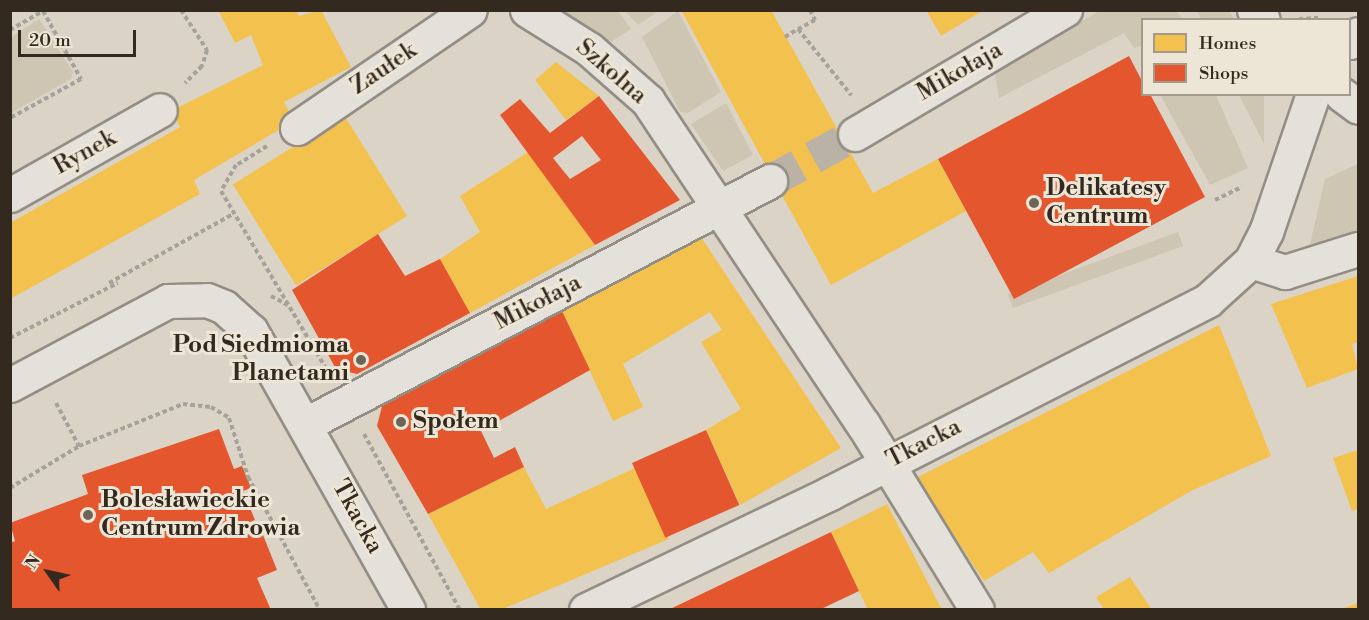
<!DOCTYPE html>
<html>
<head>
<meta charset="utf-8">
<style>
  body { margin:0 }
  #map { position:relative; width:1369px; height:620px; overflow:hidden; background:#dbd4c6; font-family:"Libre Bodoni",serif }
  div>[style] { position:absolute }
  .green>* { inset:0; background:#cfc5b3; transform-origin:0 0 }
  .homes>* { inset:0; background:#f2c14e; transform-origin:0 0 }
  .shops>* { inset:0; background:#e4572e; transform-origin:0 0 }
  .minor-tunnel>* { height:33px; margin-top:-16.5px; transform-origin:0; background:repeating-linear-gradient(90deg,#bab2a5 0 33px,transparent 0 49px) }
  .path>* { height:4px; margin-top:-2px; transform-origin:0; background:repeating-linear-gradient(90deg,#a5a19b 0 4.5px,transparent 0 7.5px) }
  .roads { filter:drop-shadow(2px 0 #938e85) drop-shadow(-2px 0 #938e85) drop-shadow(0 2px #938e85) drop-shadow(0 -2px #938e85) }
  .minor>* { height:33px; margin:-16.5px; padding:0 16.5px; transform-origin:16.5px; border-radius:16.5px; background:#e4e0da }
  .dots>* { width:16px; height:16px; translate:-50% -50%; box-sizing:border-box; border:3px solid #ede5d5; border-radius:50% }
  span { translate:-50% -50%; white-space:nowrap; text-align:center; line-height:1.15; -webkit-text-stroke:6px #ede5d5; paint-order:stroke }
  .street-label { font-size:24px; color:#34291f }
  .poi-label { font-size:24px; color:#34291f; font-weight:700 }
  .left { translate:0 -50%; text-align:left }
  .right { translate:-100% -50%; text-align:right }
  .frame { position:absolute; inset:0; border:12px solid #34291f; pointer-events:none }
  .legend { position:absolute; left:1141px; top:18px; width:210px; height:78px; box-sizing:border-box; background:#ede5d5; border:2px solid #a39a8c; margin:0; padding:8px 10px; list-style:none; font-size:18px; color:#34291f }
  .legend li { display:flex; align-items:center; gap:12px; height:30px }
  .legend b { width:30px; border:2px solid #a39a8c }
  .north { position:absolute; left:18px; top:542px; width:60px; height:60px; -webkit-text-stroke:4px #ede5d5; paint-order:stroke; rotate:304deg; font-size:16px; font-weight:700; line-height:24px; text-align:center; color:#34291f }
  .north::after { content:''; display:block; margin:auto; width:21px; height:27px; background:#34291f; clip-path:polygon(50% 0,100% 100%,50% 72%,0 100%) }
  .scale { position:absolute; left:18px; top:30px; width:118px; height:27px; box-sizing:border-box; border:3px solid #34291f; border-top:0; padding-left:8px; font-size:18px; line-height:21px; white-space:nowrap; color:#34291f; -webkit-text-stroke:4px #ede5d5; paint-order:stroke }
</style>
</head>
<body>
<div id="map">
  <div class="green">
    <i style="clip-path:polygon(561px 11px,618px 11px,631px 29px,611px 42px)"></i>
    <i style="clip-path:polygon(625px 11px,659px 11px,638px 25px)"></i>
    <i style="clip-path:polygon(678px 11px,721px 92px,688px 113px,680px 112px,642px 37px)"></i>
    <i style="clip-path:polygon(1099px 11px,1177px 11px,1182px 19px,1142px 20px,1142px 46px,1134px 48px,1124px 33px,999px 98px,995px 74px)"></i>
    <i style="clip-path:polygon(1197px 11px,1230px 11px,1234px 19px,1201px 19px)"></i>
    <i style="clip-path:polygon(39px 19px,73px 72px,71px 79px,11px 113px,11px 37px)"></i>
    <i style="clip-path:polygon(1160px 95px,1216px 95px,1248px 168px,1210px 185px)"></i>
    <i style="clip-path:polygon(1239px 95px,1264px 95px,1264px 144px)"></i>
    <i style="clip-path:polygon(726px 103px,753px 155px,723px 171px,691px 124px)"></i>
    <i style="clip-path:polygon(1358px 164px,1358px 234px,1309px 248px,1325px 179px)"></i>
    <i style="left:1178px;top:232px;width:15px;height:181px;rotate:70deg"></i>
  </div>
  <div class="homes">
    <i style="clip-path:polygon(218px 10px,296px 10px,299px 16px,321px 10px,351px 67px,284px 102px,294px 121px,194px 180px,200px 194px,10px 299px,10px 223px,180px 127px,171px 111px,263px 65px,251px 35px,235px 43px)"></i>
    <i style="clip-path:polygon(681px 10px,771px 10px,873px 193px,938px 159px,966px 211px,831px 285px)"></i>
    <i style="clip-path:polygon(926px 10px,984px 10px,941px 36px)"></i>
    <i style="clip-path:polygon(556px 62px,599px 96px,566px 120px,535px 80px)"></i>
    <i style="left:344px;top:115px;width:119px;height:131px;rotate:58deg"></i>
    <i style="clip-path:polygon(528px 152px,595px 245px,470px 313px,440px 259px,480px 232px,460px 196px)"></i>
    <i style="clip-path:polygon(701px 237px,841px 448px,740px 505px,706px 430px,741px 409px,701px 342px,722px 330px,710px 312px,623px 364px,643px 407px,613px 421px,562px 311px)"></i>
    <i style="clip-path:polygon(1358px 276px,1358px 342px,1352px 344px,1358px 369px,1307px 388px,1271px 304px)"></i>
    <i style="clip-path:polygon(1219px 325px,1271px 456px,1191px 491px,1049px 573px,1033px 552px,984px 581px,916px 478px)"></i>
    <i style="clip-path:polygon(1358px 450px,1358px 509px,1352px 511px,1333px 458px)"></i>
    <i style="clip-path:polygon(524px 467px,546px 509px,635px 468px,669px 539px,500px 610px,481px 610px,428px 514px)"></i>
    <i style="clip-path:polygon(887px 504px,942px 610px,868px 610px,831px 532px)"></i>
    <i style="clip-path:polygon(1130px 577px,1152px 610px,1104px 610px,1096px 597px)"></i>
    <i style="clip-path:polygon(1358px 603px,1358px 610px,1341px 610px,1341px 609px)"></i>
  </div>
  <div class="shops">
    <i style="clip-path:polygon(1129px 56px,1142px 81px,1142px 94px,1150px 94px,1205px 197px,1014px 299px,938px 159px)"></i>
    <i style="clip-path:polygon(evenodd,599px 96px,680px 200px,595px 245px,500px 115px,520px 99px,550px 133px,599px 96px,582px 136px,601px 160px,570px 179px,553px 158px,582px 136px)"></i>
    <i style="clip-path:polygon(378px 234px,405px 276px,440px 259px,470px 313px,357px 374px,336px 369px,292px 290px)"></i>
    <i style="clip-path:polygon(562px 311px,590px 370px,481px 431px,494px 458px,515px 447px,524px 467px,428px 514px,377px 426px,382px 406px)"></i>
    <i style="clip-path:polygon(219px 429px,234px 469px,242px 466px,251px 488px,243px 491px,255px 520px,242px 525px,246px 535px,261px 530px,277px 570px,257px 578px,271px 610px,10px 610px,10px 543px,15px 541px,10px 523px,88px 494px,82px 475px)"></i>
    <i style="left:706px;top:430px;width:82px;height:81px;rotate:66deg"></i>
    <i style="clip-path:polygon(831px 532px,859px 591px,819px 610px,668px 610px)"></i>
  </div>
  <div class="minor-tunnel">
    <i style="left:770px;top:181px;width:97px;rotate:-28.9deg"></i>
  </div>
  <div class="path">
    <i style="left:181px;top:10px;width:48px;rotate:57deg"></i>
    <i style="left:207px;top:50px;width:17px;rotate:107deg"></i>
    <i style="left:202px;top:66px;width:24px;rotate:135deg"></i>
    <i style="left:810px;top:10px;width:11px;rotate:63deg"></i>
    <i style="left:815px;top:20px;width:19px;rotate:152deg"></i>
    <i style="left:798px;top:29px;width:85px;rotate:51.2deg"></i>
    <i style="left:1299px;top:19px;width:22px;rotate:-3deg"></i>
    <i style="left:10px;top:30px;width:38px;rotate:-30deg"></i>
    <i style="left:43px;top:11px;width:78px;rotate:60.8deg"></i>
    <i style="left:81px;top:79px;width:81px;rotate:151.2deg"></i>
    <i style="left:785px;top:37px;width:15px;rotate:-32deg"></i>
    <i style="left:267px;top:146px;width:36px;rotate:148deg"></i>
    <i style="left:236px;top:165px;width:30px;rotate:120deg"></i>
    <i style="left:221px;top:191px;width:210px;rotate:59.4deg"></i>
    <i style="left:1215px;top:200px;width:30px;rotate:-26deg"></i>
    <i style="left:109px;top:283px;width:142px;rotate:-29.1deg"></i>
    <i style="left:271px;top:296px;width:19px;rotate:28deg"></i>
    <i style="left:10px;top:338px;width:121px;rotate:-27deg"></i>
    <i style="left:56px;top:403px;width:49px;rotate:61.9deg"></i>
    <i style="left:364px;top:434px;width:200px;rotate:61.4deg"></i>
    <i style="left:10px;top:488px;width:81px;rotate:-31.3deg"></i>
    <i style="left:79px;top:446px;width:112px;rotate:-22deg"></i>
    <i style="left:183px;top:404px;width:28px;rotate:6deg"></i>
    <i style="left:211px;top:407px;width:21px;rotate:31deg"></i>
    <i style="left:229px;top:418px;width:62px;rotate:72.1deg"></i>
    <i style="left:248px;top:477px;width:151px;rotate:61.6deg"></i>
  </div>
  <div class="roads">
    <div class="minor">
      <i style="left:527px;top:10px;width:73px;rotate:32.2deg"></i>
      <i style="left:589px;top:49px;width:79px;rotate:41.4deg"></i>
      <i style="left:648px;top:101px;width:388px;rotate:56.4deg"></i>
      <i style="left:863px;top:424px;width:218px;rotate:58.5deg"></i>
      <i style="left:1254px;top:10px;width:13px;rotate:48deg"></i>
      <i style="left:1350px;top:42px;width:11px;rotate:-45deg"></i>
      <i style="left:1341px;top:94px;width:21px;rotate:37deg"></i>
      <i style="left:297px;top:128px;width:209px;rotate:-34.3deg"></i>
      <i style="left:855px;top:134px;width:244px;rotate:-30.6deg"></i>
      <i style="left:10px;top:195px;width:172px;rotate:-29.5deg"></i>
      <i style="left:1251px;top:261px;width:36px;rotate:18deg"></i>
      <i style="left:1285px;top:272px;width:77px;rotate:-17.5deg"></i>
      <i style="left:10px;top:385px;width:179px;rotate:-28deg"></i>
      <i style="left:168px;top:301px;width:39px;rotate:-1deg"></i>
      <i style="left:207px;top:300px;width:18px;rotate:22deg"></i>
      <i style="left:224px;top:307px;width:36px;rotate:42deg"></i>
      <i style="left:251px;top:331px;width:320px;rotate:60.6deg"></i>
      <i style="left:306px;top:424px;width:524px;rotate:-27.64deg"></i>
      <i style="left:586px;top:610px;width:271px;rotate:-25.6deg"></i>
      <i style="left:830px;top:493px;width:424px;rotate:-27deg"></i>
      <i style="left:1208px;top:300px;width:58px;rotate:-42.2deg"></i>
      <i style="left:1251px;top:261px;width:33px;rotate:-63deg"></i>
      <i style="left:1266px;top:232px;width:146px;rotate:-71.2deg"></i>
    </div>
  </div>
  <div class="dots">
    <i style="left:1034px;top:203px;background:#6e6559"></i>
    <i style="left:361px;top:360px;background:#6e6559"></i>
    <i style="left:401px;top:422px;background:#6e6559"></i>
    <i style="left:88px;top:515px;background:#6e6559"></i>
  </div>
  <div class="street-label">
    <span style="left:384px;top:69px;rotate:-34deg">Zaułek</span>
    <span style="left:611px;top:72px;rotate:41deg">Szkolna</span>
    <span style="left:960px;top:72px;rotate:-30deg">Mikołaja</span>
    <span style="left:85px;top:153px;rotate:-29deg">Rynek</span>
    <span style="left:538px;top:303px;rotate:-27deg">Mikołaja</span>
    <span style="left:924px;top:444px;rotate:-27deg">Tkacka</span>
    <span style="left:357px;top:517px;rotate:61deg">Tkacka</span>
  </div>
  <div class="poi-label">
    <span class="left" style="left:1046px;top:203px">Delikatesy<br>Centrum</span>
    <span class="right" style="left:349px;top:360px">Pod Siedmioma<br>Planetami</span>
    <span class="left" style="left:413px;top:422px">Społem</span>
    <span class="left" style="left:101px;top:515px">Bolesławieckie<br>Centrum Zdrowia</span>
  </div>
  <div class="frame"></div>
  <ul class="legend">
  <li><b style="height:16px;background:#f2c14e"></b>Homes</li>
  <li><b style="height:16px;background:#e4572e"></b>Shops</li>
  </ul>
  <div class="north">N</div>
  <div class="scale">20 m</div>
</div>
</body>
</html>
